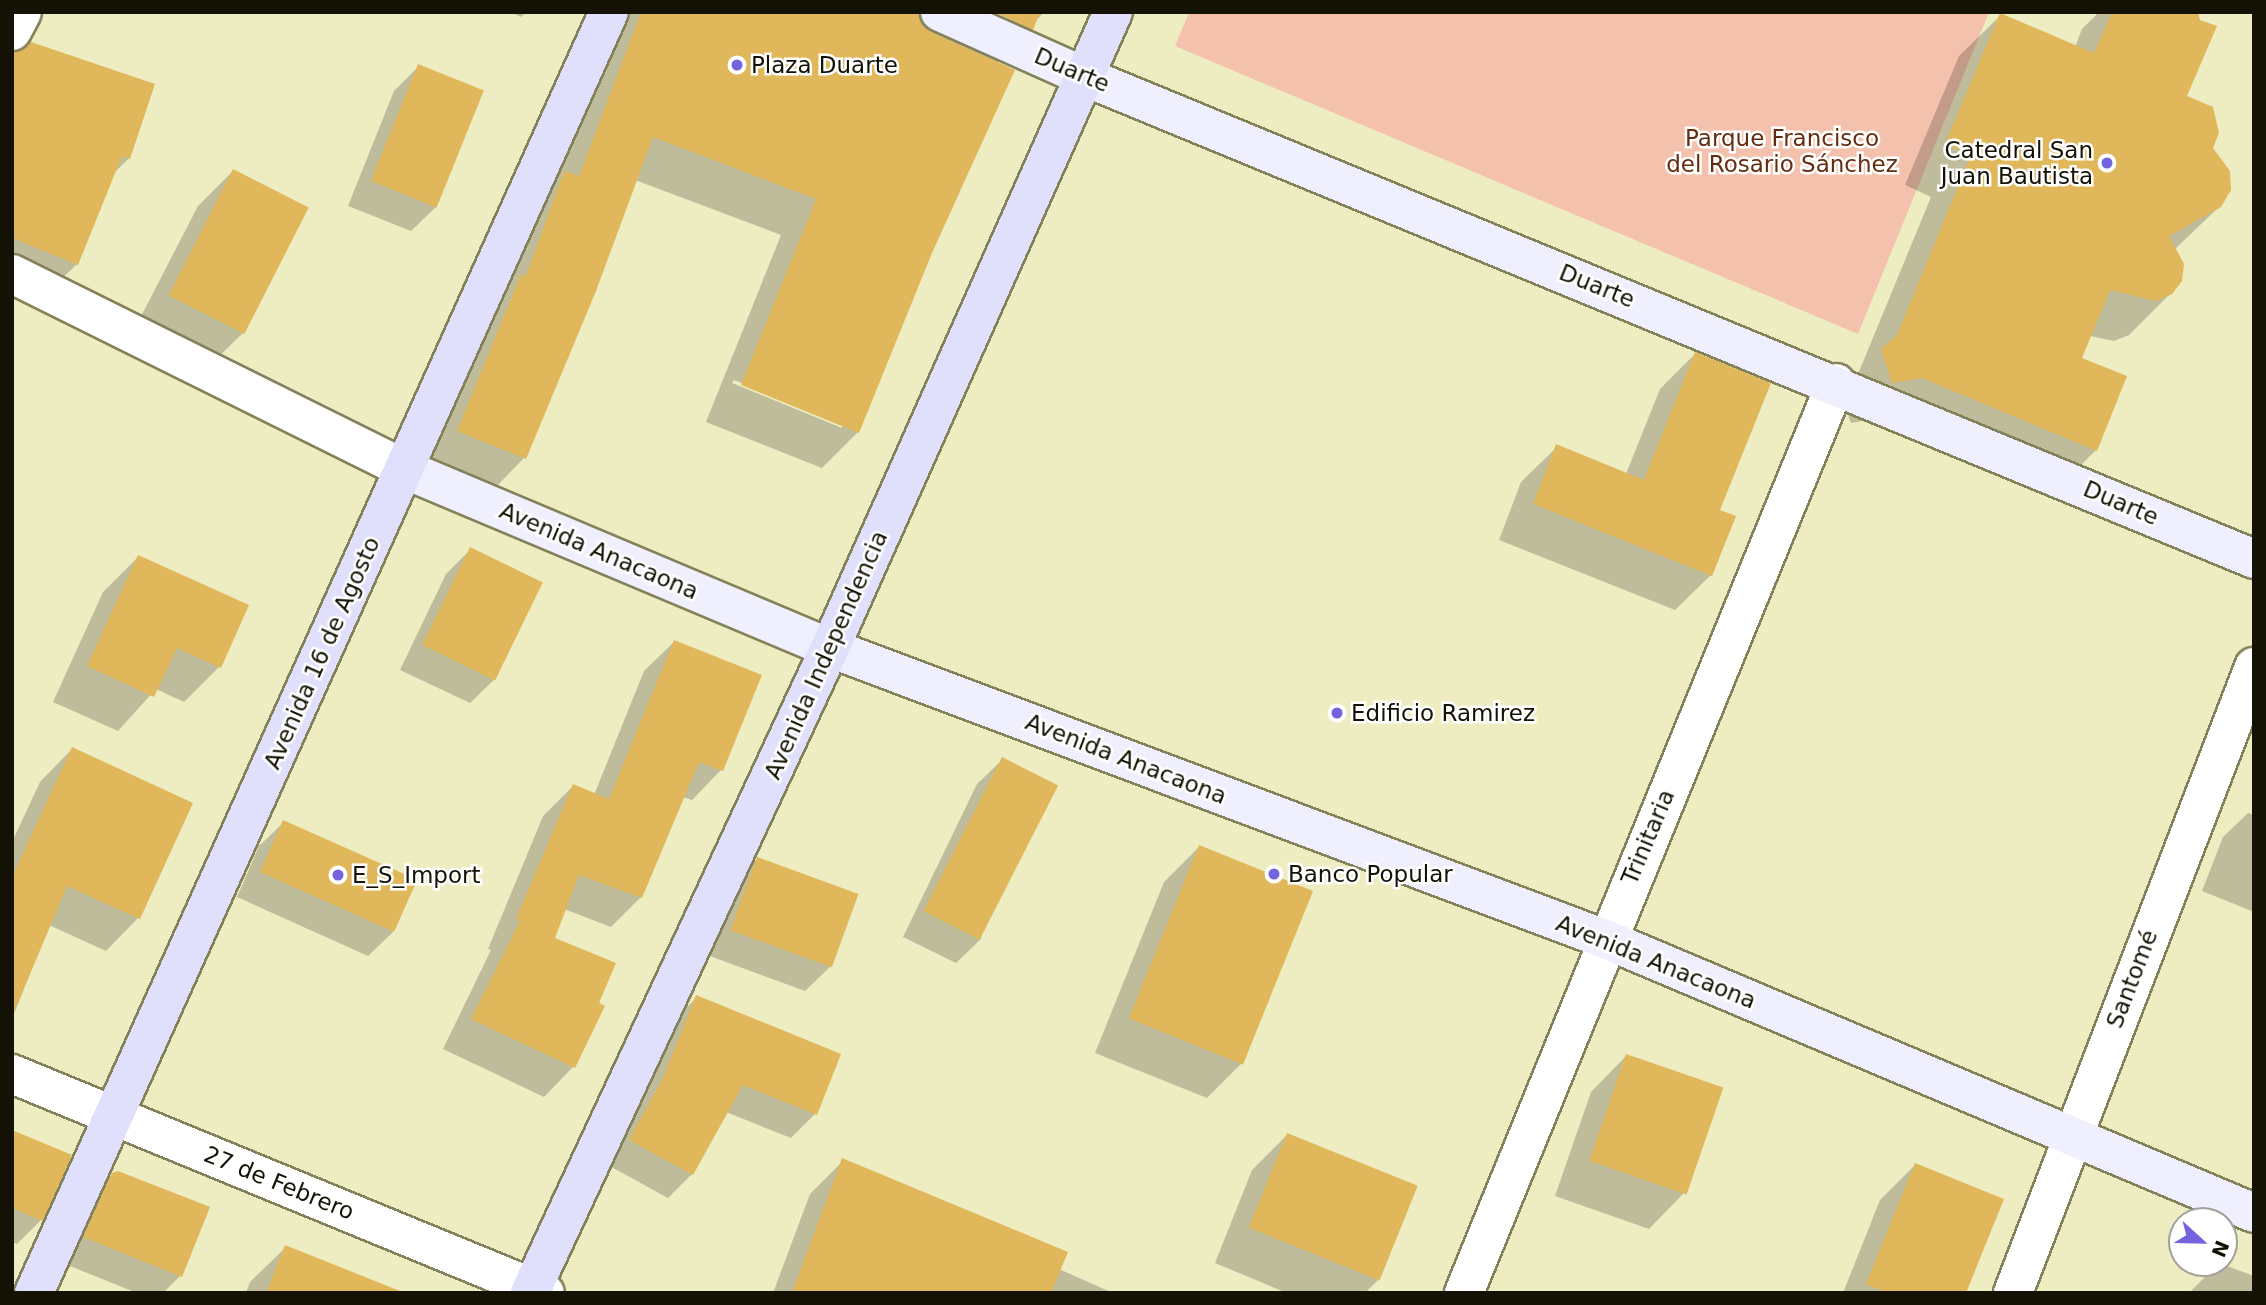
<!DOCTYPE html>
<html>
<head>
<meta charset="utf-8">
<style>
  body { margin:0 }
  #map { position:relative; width:2266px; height:1305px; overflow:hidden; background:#eeecc1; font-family:"DejaVu Sans",sans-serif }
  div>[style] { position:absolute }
  .green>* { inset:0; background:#f4c2ac }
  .shadow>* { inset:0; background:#0003 }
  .building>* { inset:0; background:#e0b75a; transform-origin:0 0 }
  .roads { filter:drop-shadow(2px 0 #83815a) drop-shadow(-2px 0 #83815a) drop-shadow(0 2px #83815a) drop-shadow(0 -2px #83815a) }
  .minor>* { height:38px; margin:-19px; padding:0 19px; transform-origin:19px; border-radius:19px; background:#fff }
  .tertiary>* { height:38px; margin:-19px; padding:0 19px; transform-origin:19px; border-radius:19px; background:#fff }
  .secondary>* { height:38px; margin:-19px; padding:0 19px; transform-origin:19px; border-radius:19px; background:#efeffe }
  .primary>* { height:38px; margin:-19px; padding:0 19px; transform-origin:19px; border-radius:19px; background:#e0e0fd }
  .dots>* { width:19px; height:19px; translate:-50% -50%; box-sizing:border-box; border:4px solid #fff; border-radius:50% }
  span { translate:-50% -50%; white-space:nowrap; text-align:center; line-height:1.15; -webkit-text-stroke:5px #fff; paint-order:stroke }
  .poi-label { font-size:23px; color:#131204 }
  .left { translate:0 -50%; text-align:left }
  .right { translate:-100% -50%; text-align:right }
  .street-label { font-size:23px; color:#131204 }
  .park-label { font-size:23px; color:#642c0e }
  .frame { position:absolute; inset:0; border:14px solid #131204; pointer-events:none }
  .north { position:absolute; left:2168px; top:1207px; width:70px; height:70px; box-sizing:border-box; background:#fff; border:2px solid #a1a09b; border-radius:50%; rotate:112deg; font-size:19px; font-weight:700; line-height:28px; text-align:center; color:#131204 }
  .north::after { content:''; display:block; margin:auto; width:24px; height:32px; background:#7363dd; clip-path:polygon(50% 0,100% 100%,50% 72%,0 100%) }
</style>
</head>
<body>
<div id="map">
  <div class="green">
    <i style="clip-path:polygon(1189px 12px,1989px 12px,1858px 334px,1175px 46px)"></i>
  </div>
  <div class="shadow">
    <i style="clip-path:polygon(510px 12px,526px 12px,521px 17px)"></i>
    <i style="clip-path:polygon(evenodd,620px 12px,871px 12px,928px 33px,936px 12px,990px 12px,1021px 26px,998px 12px,1044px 12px,997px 63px,931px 252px,858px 432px,822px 468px,706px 422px,781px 235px,635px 180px,524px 458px,488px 495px,422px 468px,528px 209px,555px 182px,620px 12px,734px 380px,842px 424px,842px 428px,732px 383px,734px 380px)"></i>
    <i style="clip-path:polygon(2099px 12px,2196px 12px,2185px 97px,2211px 148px,2220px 206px,2174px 250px,2171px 293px,2129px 335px,2114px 341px,2090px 336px,2080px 359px,2096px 450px,2055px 491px,1880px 418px,1851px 423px,1840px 392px,1858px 374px,1931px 197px,1905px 185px,1959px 56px,2001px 15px,2075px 47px,2082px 29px)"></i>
    <i style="clip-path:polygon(12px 56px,129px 158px,114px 173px,77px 264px,52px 288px,12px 272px)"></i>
    <i style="clip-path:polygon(419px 66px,436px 207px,411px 231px,348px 206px,394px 91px)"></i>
    <i style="clip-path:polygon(233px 171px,243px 333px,207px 368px,134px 330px,198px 206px)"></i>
    <i style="clip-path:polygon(1695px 354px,1718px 511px,1711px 575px,1675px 610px,1499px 540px,1521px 482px,1557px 447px,1626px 474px,1660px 389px)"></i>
    <i style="clip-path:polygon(471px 549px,495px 679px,470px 703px,400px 670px,446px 574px)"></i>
    <i style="clip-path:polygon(138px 557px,219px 667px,184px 702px,156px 689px,118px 731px,53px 702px,103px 592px)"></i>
    <i style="clip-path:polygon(674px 642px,759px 676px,721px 770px,692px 800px,683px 797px,641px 897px,611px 927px,564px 909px,552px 939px,602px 1006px,573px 1067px,544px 1097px,443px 1049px,491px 950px,488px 949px,543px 816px,573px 786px,594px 795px,644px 671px)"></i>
    <i style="clip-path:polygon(72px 749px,191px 804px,138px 918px,106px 951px,49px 925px,12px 1019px,12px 842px,40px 782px)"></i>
    <i style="clip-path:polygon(1002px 760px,981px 939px,956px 963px,903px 937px,977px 784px)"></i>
    <i style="clip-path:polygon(2248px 813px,2254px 815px,2254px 912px,2202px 891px,2223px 837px)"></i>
    <i style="clip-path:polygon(284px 822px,393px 932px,368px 956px,237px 897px,259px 846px)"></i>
    <i style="clip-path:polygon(1199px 847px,1242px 1063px,1207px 1098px,1095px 1053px,1164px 882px)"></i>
    <i style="clip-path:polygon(757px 859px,830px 967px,805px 991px,707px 955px,733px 883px)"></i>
    <i style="clip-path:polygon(697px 997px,815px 1114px,791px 1138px,726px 1112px,692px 1174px,668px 1198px,606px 1164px,639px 1105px,672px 1022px)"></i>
    <i style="clip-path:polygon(1626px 1056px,1684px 1193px,1649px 1229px,1555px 1196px,1591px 1092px)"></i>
    <i style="clip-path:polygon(12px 1131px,41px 1220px,17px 1244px,12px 1242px)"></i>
    <i style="clip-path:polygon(1287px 1135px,1378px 1280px,1365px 1293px,1287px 1293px,1215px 1263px,1252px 1170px)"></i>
    <i style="clip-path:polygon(843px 1161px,1059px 1269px,1113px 1293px,773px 1293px,810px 1194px)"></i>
    <i style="clip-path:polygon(1915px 1165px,1965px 1293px,1843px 1293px,1880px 1200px)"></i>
    <i style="clip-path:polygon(112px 1175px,180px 1276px,163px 1293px,137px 1293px,60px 1262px,88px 1199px)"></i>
    <i style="clip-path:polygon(286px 1247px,400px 1293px,246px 1293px,250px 1282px)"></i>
    <i style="clip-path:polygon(2219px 1263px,2254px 1276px,2254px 1293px,2189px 1293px)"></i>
  </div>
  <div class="building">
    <i style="clip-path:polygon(641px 12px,918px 12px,922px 24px,931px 32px,1015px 70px,932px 253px,859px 433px,741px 385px,816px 199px,653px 137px,596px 291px,526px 459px,457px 431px,521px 274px,526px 276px,564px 171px,579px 176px)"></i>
    <i style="clip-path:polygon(994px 12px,1040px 12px,1033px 30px)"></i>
    <i style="clip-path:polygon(2112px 12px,2198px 12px,2200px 20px,2217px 26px,2187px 96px,2213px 107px,2219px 133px,2213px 148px,2230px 171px,2231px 190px,2221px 207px,2169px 236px,2184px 264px,2182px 281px,2172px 294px,2156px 301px,2110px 290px,2082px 358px,2127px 376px,2097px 451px,1922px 378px,1892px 383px,1881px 349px,1897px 335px,1971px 155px,1945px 144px,2000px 13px,2094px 53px)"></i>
    <i style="clip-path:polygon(31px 42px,155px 84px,130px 159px,122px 156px,78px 265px,12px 238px,12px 53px)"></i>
    <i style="left:418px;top:64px;width:71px;height:126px;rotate:22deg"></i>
    <i style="left:233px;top:169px;width:85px;height:142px;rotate:27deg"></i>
    <i style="clip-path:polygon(1695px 352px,1771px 383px,1720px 510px,1736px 516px,1712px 576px,1533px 504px,1556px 444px,1644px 480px)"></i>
    <i style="left:470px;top:547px;width:81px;height:109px;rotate:26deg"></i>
    <i style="clip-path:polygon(138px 555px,249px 605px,221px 668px,177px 648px,154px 697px,87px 666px)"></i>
    <i style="clip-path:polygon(674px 640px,762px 675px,723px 771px,699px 762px,642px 898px,579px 875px,555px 938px,616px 963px,599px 1003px,605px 1006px,575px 1068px,471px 1019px,520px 921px,516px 919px,573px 784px,609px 799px)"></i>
    <i style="clip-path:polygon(72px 747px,193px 803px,140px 919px,67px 886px,12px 1017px,12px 877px)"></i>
    <i style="left:1002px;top:757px;width:63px;height:173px;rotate:27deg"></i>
    <i style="left:283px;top:820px;width:147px;height:57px;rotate:24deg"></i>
    <i style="left:1199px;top:845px;width:123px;height:187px;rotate:22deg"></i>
    <i style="left:757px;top:857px;width:108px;height:78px;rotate:20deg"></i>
    <i style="clip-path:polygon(696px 995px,841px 1054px,817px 1115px,743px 1085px,693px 1175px,629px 1140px,663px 1078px)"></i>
    <i style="left:1626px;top:1054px;width:103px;height:113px;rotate:19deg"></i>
    <i style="clip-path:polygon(12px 1130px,72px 1155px,43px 1221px,12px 1208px)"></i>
    <i style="left:1287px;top:1133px;width:141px;height:102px;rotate:22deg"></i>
    <i style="clip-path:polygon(842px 1158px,1068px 1252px,1051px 1293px,792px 1293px)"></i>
    <i style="clip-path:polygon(1915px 1163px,2004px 1199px,1966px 1293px,1887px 1293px,1866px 1284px)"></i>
    <i style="clip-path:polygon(118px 1171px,210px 1207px,182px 1277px,83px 1237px,112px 1173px)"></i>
    <i style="clip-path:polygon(285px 1245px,400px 1291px,400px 1293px,266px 1293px)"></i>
  </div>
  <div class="roads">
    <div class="minor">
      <i style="left:12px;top:31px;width:21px;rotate:-62deg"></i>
      <i style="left:12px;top:1074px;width:576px;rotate:22.34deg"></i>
      <i style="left:1464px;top:1293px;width:983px;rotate:-67.77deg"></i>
      <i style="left:2013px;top:1293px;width:671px;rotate:-68.94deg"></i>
    </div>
    <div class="tertiary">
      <i style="left:12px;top:274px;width:438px;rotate:26.4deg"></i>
    </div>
    <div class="secondary">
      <i style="left:940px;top:12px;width:157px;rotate:24.1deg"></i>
      <i style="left:1083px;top:76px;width:1267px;rotate:22.41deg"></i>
      <i style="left:404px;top:469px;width:462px;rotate:22.8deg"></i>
      <i style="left:830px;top:648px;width:828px;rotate:20.58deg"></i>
      <i style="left:1605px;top:939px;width:704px;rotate:22.89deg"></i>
    </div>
    <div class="primary">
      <i style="left:34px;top:1293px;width:1404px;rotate:-65.83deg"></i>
      <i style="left:530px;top:1293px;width:711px;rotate:-65.06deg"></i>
      <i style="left:830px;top:648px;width:696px;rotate:-66.01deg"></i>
    </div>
  </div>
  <div class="dots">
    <i style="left:737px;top:65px;background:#7363dd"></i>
    <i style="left:2107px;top:163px;background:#7363dd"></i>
    <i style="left:1337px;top:713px;background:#7363dd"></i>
    <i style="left:1274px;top:874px;background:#7363dd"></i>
    <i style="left:338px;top:875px;background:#7363dd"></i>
  </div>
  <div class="poi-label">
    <span class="left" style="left:751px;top:65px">Plaza Duarte</span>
    <span class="right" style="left:2093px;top:163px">Catedral San<br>Juan Bautista</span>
    <span class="left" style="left:1351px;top:713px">Edificio Ramirez</span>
    <span class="left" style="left:1288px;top:874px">Banco Popular</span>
    <span class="left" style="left:352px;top:875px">E_S_Import</span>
  </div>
  <div class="street-label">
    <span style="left:1072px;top:70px;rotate:23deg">Duarte</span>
    <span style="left:1597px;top:286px;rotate:22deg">Duarte</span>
    <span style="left:2121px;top:503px;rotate:23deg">Duarte</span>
    <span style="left:599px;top:551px;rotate:23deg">Avenida Anacaona</span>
    <span style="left:322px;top:653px;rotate:-66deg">Avenida 16 de Agosto</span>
    <span style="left:826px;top:655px;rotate:-66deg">Avenida Independencia</span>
    <span style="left:1126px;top:759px;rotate:21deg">Avenida Anacaona</span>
    <span style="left:1648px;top:837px;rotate:-67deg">Trinitaria</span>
    <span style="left:1656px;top:962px;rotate:22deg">Avenida Anacaona</span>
    <span style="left:2132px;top:979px;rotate:-69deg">Santomé</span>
    <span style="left:279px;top:1183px;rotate:22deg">27 de Febrero</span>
  </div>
  <div class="park-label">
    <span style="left:1782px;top:151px">Parque Francisco<br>del Rosario Sánchez</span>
  </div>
  <div class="frame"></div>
  <div class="north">N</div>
</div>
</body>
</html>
